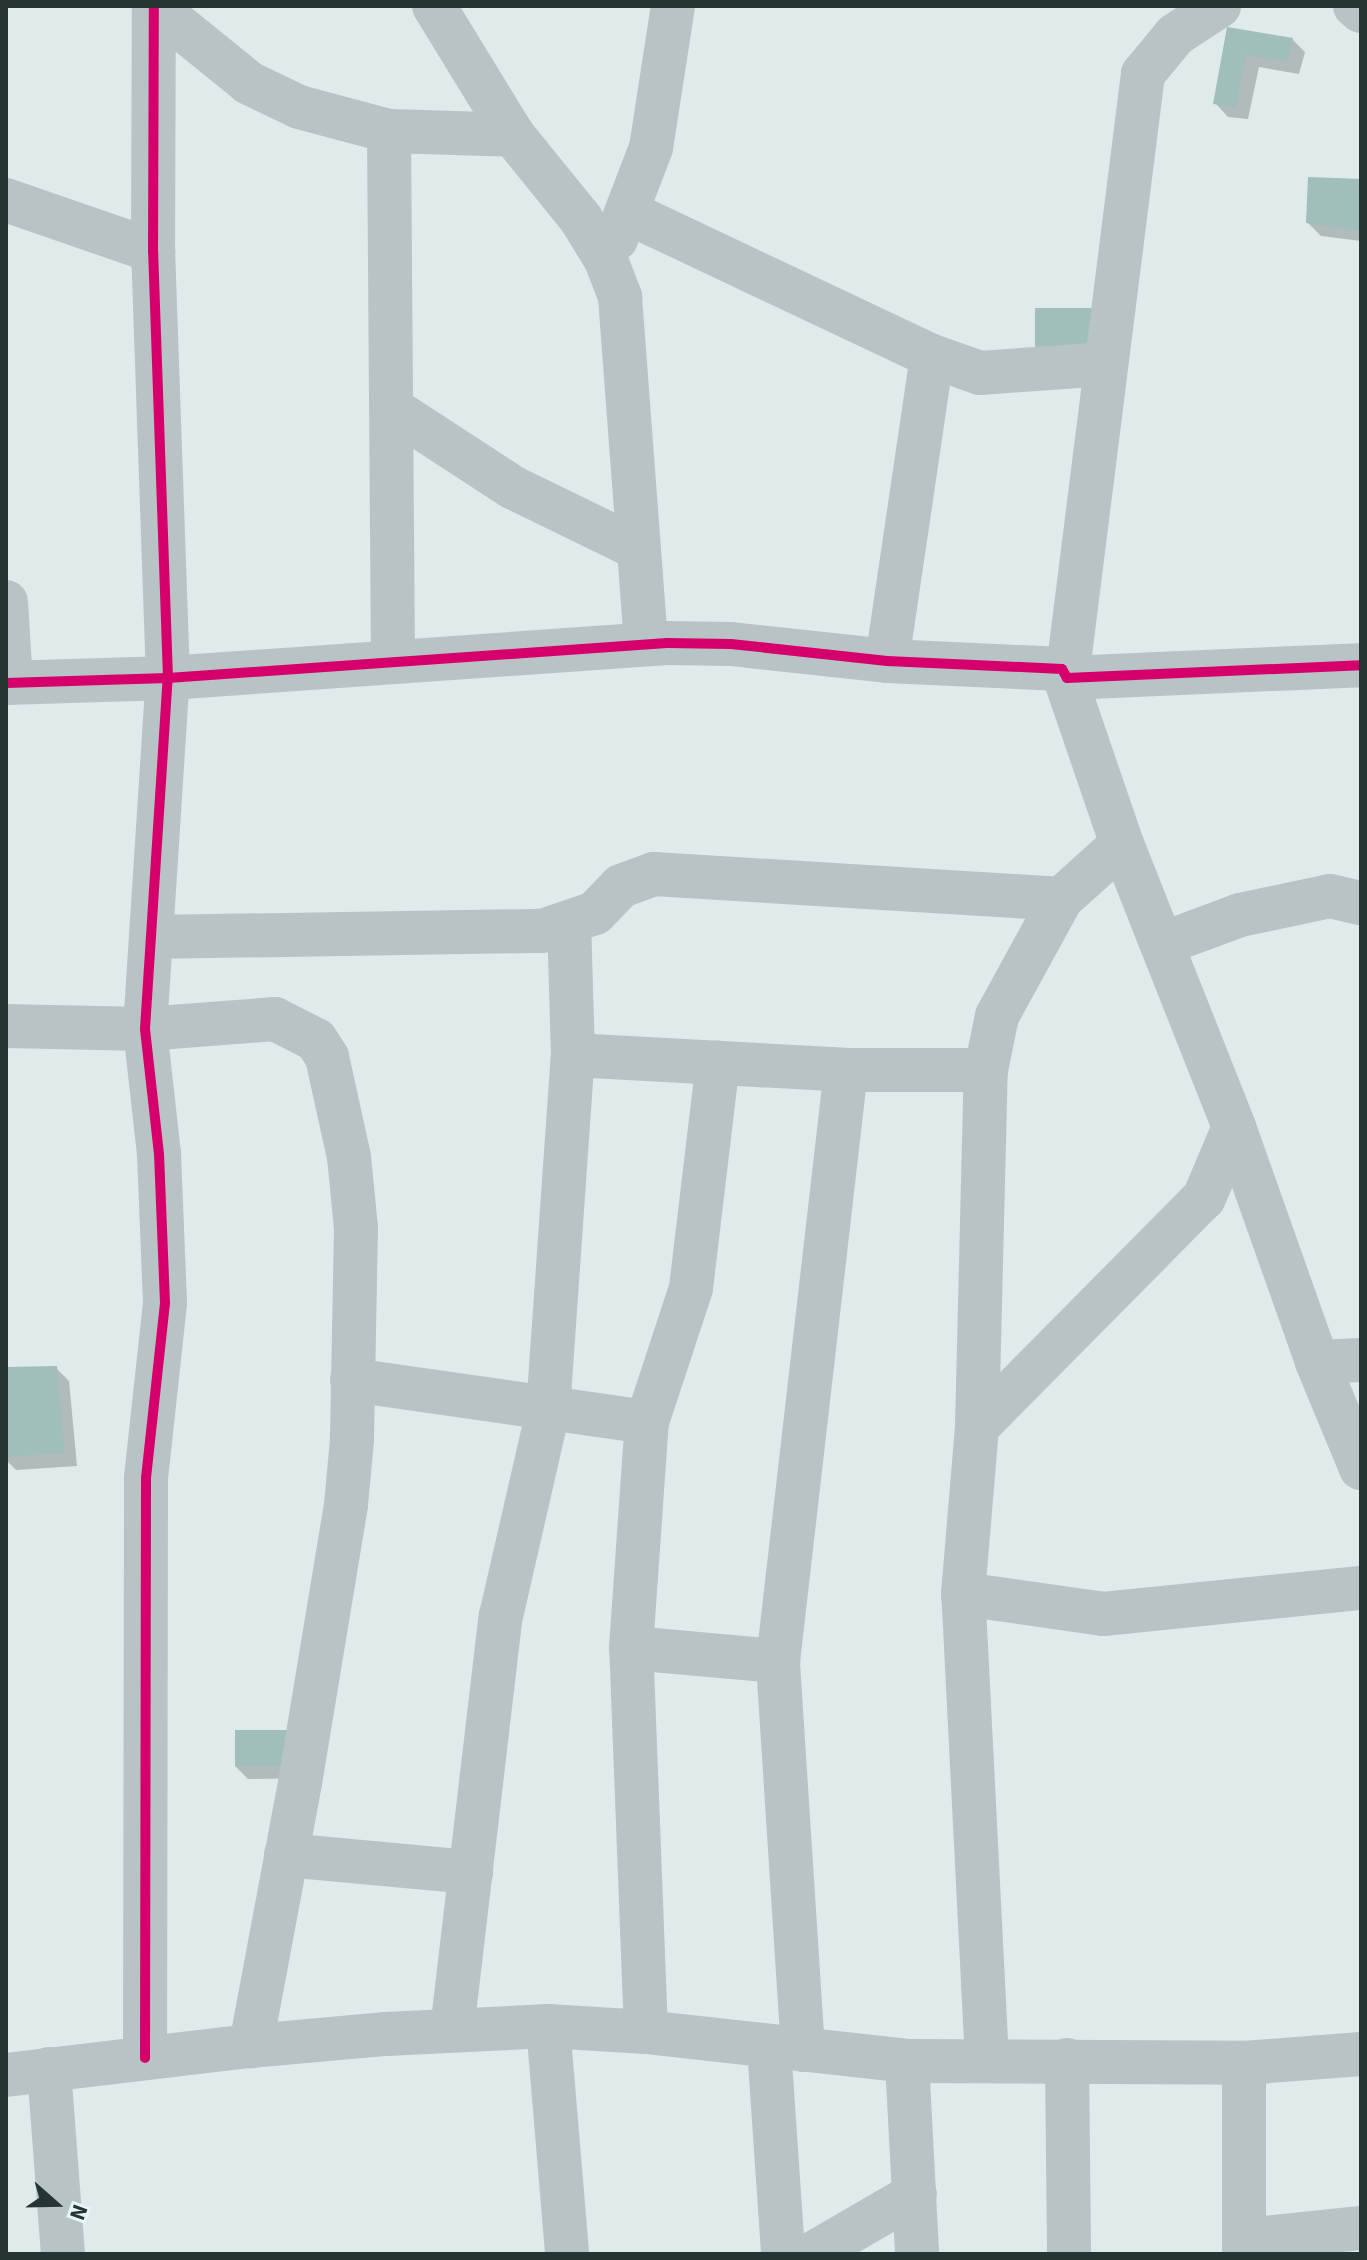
<!DOCTYPE html>
<html>
<head>
<meta charset="utf-8">
<style>
  body { margin:0 }
  #map { position:relative; width:1367px; height:2260px; overflow:hidden; background:#dfeaeb; font-family:"Source Sans 3",sans-serif }
  div>[style] { position:absolute }
  .shadow>* { inset:0; background:#0003 }
  .building>* { inset:0; background:#a0beba; transform-origin:0 0 }
  .minor>* { height:44px; margin:-22px; padding:0 22px; transform-origin:22px; border-radius:22px; background:#b7c3c4 }
  .cycleway>* { height:10px; margin:-5px; padding:0 5px; transform-origin:5px; border-radius:5px; background:#d6006c }
  span { translate:-50% -50%; white-space:nowrap; text-align:center; line-height:1.15; -webkit-text-stroke:7px #e5f6f8; paint-order:stroke }
  .frame { position:absolute; inset:0; border:8px solid #263433; pointer-events:none }
  .north { position:absolute; left:16px; top:2164px; width:80px; height:80px; -webkit-text-stroke:6px #e5f6f8; paint-order:stroke; rotate:110deg; font-size:22px; font-weight:700; line-height:32px; text-align:center; color:#263433 }
  .north::after { content:''; display:block; margin:auto; width:28px; height:36px; background:#263433; clip-path:polygon(50% 0,100% 100%,50% 72%,0 100%) }
</style>
</head>
<body>
<div id="map">
  <div class="shadow">
    <i style="clip-path:polygon(1229px 29px,1292px 39px,1305px 52px,1299px 74px,1259px 67px,1248px 119px,1228px 117px,1216px 104px)"></i>
    <i style="clip-path:polygon(1361px 181px,1361px 241px,1321px 236px,1308px 223px)"></i>
    <i style="clip-path:polygon(56px 1368px,69px 1381px,77px 1466px,16px 1470px,6px 1460px,6px 1369px)"></i>
    <i style="clip-path:polygon(237px 1733px,315px 1778px,248px 1779px,235px 1766px)"></i>
  </div>
  <div class="building">
    <i style="clip-path:polygon(1227px 27px,1293px 38px,1287px 62px,1246px 55px,1236px 107px,1213px 104px)"></i>
    <i style="clip-path:polygon(1308px 177px,1361px 179px,1361px 231px,1306px 223px)"></i>
    <i style="left:1035px;top:308px;width:70px;height:43px"></i>
    <i style="clip-path:polygon(57px 1366px,65px 1453px,6px 1457px,6px 1367px)"></i>
    <i style="left:302px;top:1730px;width:36px;height:67px;rotate:90deg"></i>
  </div>
  <div class="minor">
    <i style="left:154px;top:6px;width:122px;rotate:39deg"></i>
    <i style="left:249px;top:83px;width:55px;rotate:25.6deg"></i>
    <i style="left:299px;top:107px;width:93px;rotate:14.9deg"></i>
    <i style="left:389px;top:131px;width:124px;rotate:1.8deg"></i>
    <i style="left:434px;top:6px;width:151px;rotate:58.5deg"></i>
    <i style="left:513px;top:135px;width:108px;rotate:51deg"></i>
    <i style="left:581px;top:219px;width:48px;rotate:58.6deg"></i>
    <i style="left:606px;top:260px;width:40px;rotate:69deg"></i>
    <i style="left:620px;top:297px;width:348px;rotate:85.7deg"></i>
    <i style="left:1355px;top:6px;width:8px;rotate:40deg"></i>
    <i style="left:389px;top:131px;width:531px;rotate:89.57deg"></i>
    <i style="left:6px;top:200px;width:156px;rotate:19.1deg"></i>
    <i style="left:629px;top:213px;width:335px;rotate:25.3deg"></i>
    <i style="left:932px;top:356px;width:51px;rotate:19.5deg"></i>
    <i style="left:980px;top:373px;width:126px;rotate:-4.1deg"></i>
    <i style="left:616px;top:239px;width:97px;rotate:-69deg"></i>
    <i style="left:651px;top:148px;width:144px;rotate:-81.2deg"></i>
    <i style="left:394px;top:410px;width:141px;rotate:33.1deg"></i>
    <i style="left:512px;top:487px;width:141px;rotate:26deg"></i>
    <i style="left:6px;top:602px;width:81px;rotate:86.5deg"></i>
    <i style="left:887px;top:661px;width:308px;rotate:-81.6deg"></i>
    <i style="left:1062px;top:669px;width:185px;rotate:71.1deg"></i>
    <i style="left:1122px;top:844px;width:304px;rotate:68.4deg"></i>
    <i style="left:1234px;top:1127px;width:249px;rotate:70.5deg"></i>
    <i style="left:1317px;top:1362px;width:115px;rotate:67.5deg"></i>
    <i style="left:1067px;top:678px;width:609px;rotate:-82.83deg"></i>
    <i style="left:1143px;top:74px;width:50px;rotate:-50.6deg"></i>
    <i style="left:1175px;top:35px;width:53px;rotate:-33.4deg"></i>
    <i style="left:6px;top:683px;width:162px;rotate:-1.8deg"></i>
    <i style="left:168px;top:678px;width:500px;rotate:-4.01deg"></i>
    <i style="left:667px;top:643px;width:64px;rotate:0.9deg"></i>
    <i style="left:731px;top:644px;width:157px;rotate:6.2deg"></i>
    <i style="left:887px;top:661px;width:175px;rotate:2.6deg"></i>
    <i style="left:1062px;top:669px;width:10px;rotate:61deg"></i>
    <i style="left:1067px;top:678px;width:294px;rotate:-2.5deg"></i>
    <i style="left:151px;top:937px;width:391px;rotate:-0.9deg"></i>
    <i style="left:542px;top:931px;width:56px;rotate:-18.8deg"></i>
    <i style="left:595px;top:913px;width:37px;rotate:-46deg"></i>
    <i style="left:621px;top:886px;width:35px;rotate:-20deg"></i>
    <i style="left:654px;top:874px;width:408px;rotate:3.5deg"></i>
    <i style="left:1162px;top:944px;width:83px;rotate:-20.4deg"></i>
    <i style="left:1240px;top:915px;width:92px;rotate:-11.9deg"></i>
    <i style="left:1330px;top:896px;width:32px;rotate:13deg"></i>
    <i style="left:6px;top:1026px;width:139px;rotate:1.2deg"></i>
    <i style="left:145px;top:1029px;width:130px;rotate:-4.4deg"></i>
    <i style="left:275px;top:1019px;width:46px;rotate:27.1deg"></i>
    <i style="left:316px;top:1040px;width:20px;rotate:57deg"></i>
    <i style="left:327px;top:1057px;width:102px;rotate:77.6deg"></i>
    <i style="left:349px;top:1157px;width:71px;rotate:84.4deg"></i>
    <i style="left:356px;top:1228px;width:212px;rotate:91.1deg"></i>
    <i style="left:352px;top:1440px;width:65px;rotate:95.3deg"></i>
    <i style="left:346px;top:1505px;width:282px;rotate:99.4deg"></i>
    <i style="left:300px;top:1783px;width:268px;rotate:100.6deg"></i>
    <i style="left:573px;top:1055px;width:273px;rotate:3.1deg"></i>
    <i style="left:846px;top:1070px;width:140px"></i>
    <i style="left:1317px;top:1362px;width:44px;rotate:-2.6deg"></i>
    <i style="left:352px;top:1380px;width:298px;rotate:8.1deg"></i>
    <i style="left:977px;top:1427px;width:322px;rotate:-45.3deg"></i>
    <i style="left:1204px;top:1198px;width:77px;rotate:-67.1deg"></i>
    <i style="left:963px;top:1594px;width:141px;rotate:8.1deg"></i>
    <i style="left:1103px;top:1614px;width:259px;rotate:-5.8deg"></i>
    <i style="left:631px;top:1648px;width:148px;rotate:5.1deg"></i>
    <i style="left:286px;top:1855px;width:186px;rotate:5.3deg"></i>
    <i style="left:548px;top:2026px;width:229px;rotate:85.2deg"></i>
    <i style="left:452px;top:2030px;width:417px;rotate:-83.3deg"></i>
    <i style="left:501px;top:1616px;width:211px;rotate:-77.1deg"></i>
    <i style="left:548px;top:1410px;width:356px;rotate:-86deg"></i>
    <i style="left:573px;top:1055px;width:131px;rotate:-91.7deg"></i>
    <i style="left:646px;top:2032px;width:384px;rotate:-92.2deg"></i>
    <i style="left:631px;top:1648px;width:227px;rotate:-86deg"></i>
    <i style="left:647px;top:1422px;width:141px;rotate:-71.8deg"></i>
    <i style="left:691px;top:1288px;width:227px;rotate:-83.2deg"></i>
    <i style="left:769px;top:2047px;width:207px;rotate:86.1deg"></i>
    <i style="left:803px;top:2050px;width:390px;rotate:-93.7deg"></i>
    <i style="left:778px;top:1661px;width:595px;rotate:-83.44deg"></i>
    <i style="left:145px;top:2058px;width:580px;rotate:-89.9deg"></i>
    <i style="left:146px;top:1478px;width:176px;rotate:-83.8deg"></i>
    <i style="left:165px;top:1303px;width:149px;rotate:-92.3deg"></i>
    <i style="left:159px;top:1154px;width:126px;rotate:-96.4deg"></i>
    <i style="left:145px;top:1029px;width:352px;rotate:-86.3deg"></i>
    <i style="left:168px;top:678px;width:427px;rotate:-92deg"></i>
    <i style="left:153px;top:251px;width:245px;rotate:-89.8deg"></i>
    <i style="left:1067px;top:2060px;width:194px;rotate:89.4deg"></i>
    <i style="left:907px;top:2061px;width:193px;rotate:87deg"></i>
    <i style="left:987px;top:2061px;width:468px;rotate:-92.9deg"></i>
    <i style="left:963px;top:1594px;width:168px;rotate:-85.2deg"></i>
    <i style="left:977px;top:1427px;width:357px;rotate:-88.6deg"></i>
    <i style="left:986px;top:1070px;width:55px;rotate:-78.5deg"></i>
    <i style="left:997px;top:1016px;width:133px;rotate:-61.3deg"></i>
    <i style="left:1061px;top:899px;width:82px;rotate:-42deg"></i>
    <i style="left:1244px;top:2063px;width:191px;rotate:90deg"></i>
    <i style="left:49px;top:2069px;width:186px;rotate:85.7deg"></i>
    <i style="left:6px;top:2075px;width:247px;rotate:-6.8deg"></i>
    <i style="left:251px;top:2046px;width:136px;rotate:-5.1deg"></i>
    <i style="left:386px;top:2034px;width:162px;rotate:-2.8deg"></i>
    <i style="left:548px;top:2026px;width:98px;rotate:3.5deg"></i>
    <i style="left:646px;top:2032px;width:263px;rotate:6.3deg"></i>
    <i style="left:907px;top:2061px;width:337px;rotate:0.3deg"></i>
    <i style="left:1244px;top:2063px;width:117px;rotate:-4.4deg"></i>
    <i style="left:1245px;top:2240px;width:117px;rotate:-5.9deg"></i>
    <i style="left:812px;top:2254px;width:119px;rotate:-30.2deg"></i>
  </div>
  <div class="cycleway">
    <i style="left:6px;top:683px;width:162px;rotate:-1.8deg"></i>
    <i style="left:168px;top:678px;width:500px;rotate:-4.01deg"></i>
    <i style="left:667px;top:643px;width:64px;rotate:0.9deg"></i>
    <i style="left:731px;top:644px;width:157px;rotate:6.2deg"></i>
    <i style="left:887px;top:661px;width:175px;rotate:2.6deg"></i>
    <i style="left:1062px;top:669px;width:10px;rotate:61deg"></i>
    <i style="left:1067px;top:678px;width:294px;rotate:-2.5deg"></i>
    <i style="left:145px;top:2058px;width:580px;rotate:-89.9deg"></i>
    <i style="left:146px;top:1478px;width:176px;rotate:-83.8deg"></i>
    <i style="left:165px;top:1303px;width:149px;rotate:-92.3deg"></i>
    <i style="left:159px;top:1154px;width:126px;rotate:-96.4deg"></i>
    <i style="left:145px;top:1029px;width:352px;rotate:-86.3deg"></i>
    <i style="left:168px;top:678px;width:427px;rotate:-92deg"></i>
    <i style="left:153px;top:251px;width:245px;rotate:-89.8deg"></i>
  </div>
  <div class="frame"></div>
  <div class="north">N</div>
</div>
</body>
</html>
